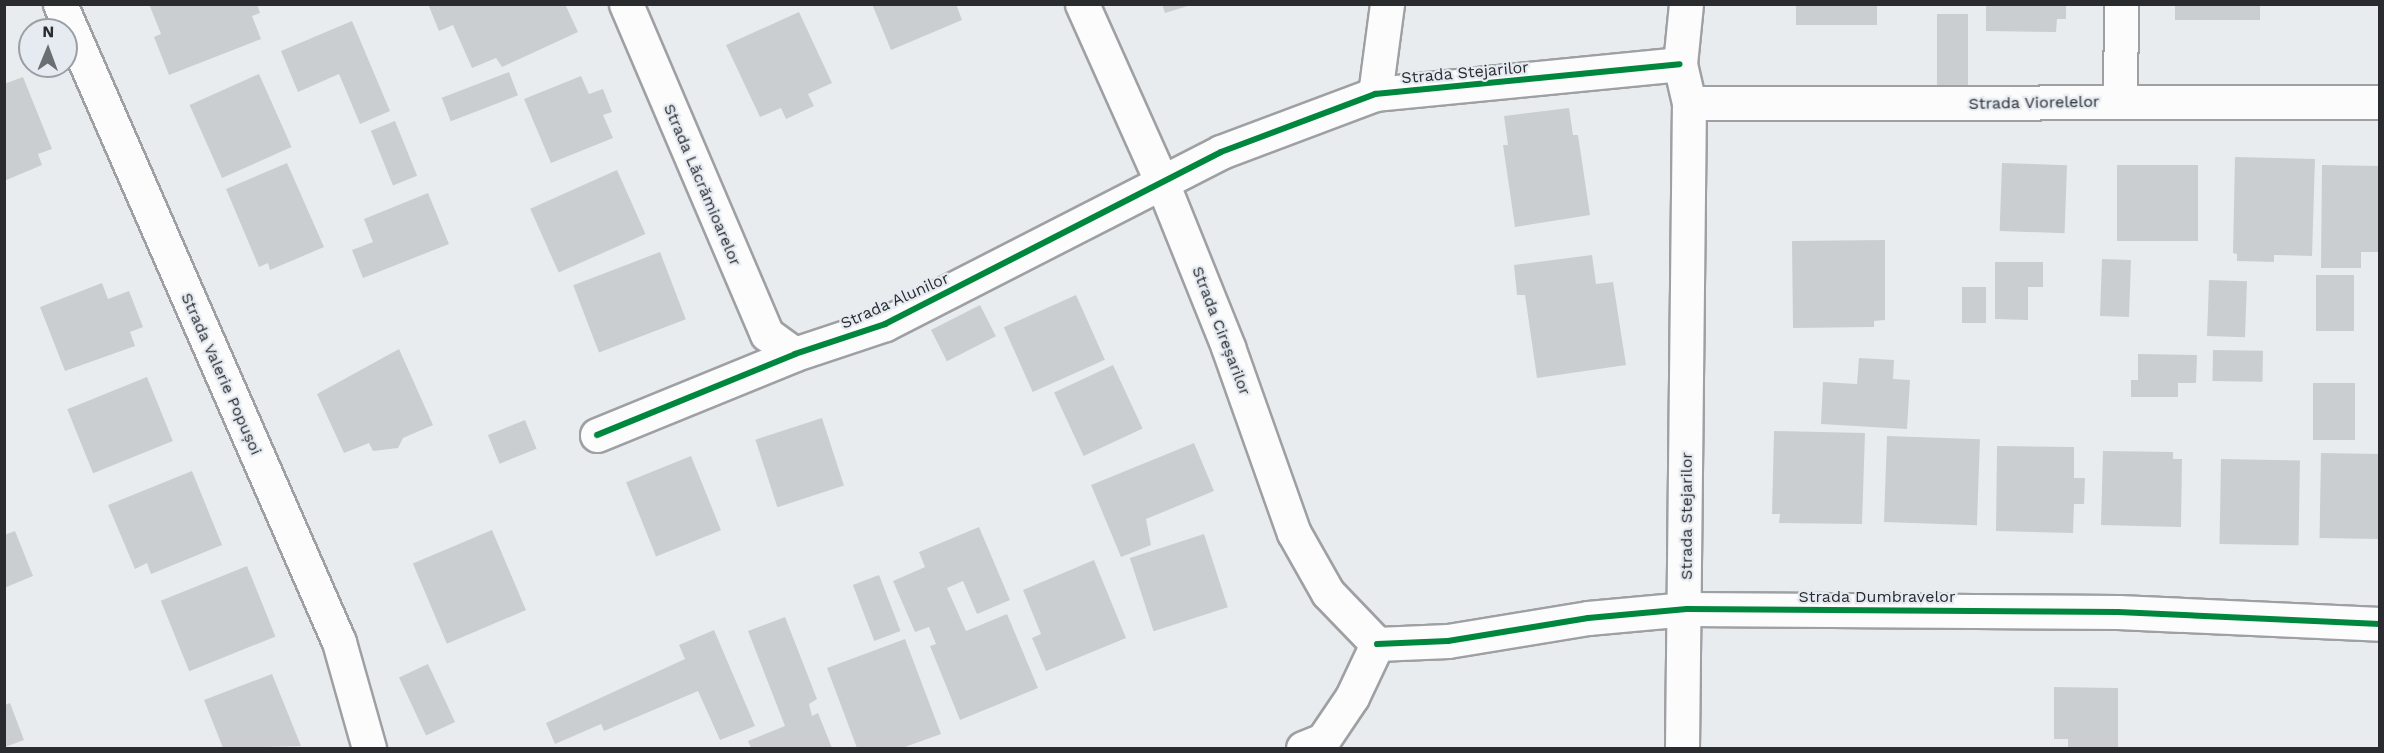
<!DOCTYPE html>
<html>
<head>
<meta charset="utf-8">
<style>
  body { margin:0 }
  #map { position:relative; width:2384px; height:753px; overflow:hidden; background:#e9ecef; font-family:"Work Sans",sans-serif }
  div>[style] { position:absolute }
  .building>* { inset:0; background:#cbced0; transform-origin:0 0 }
  .roads { filter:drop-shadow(2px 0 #9ea0a3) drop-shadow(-2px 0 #9ea0a3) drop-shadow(0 2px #9ea0a3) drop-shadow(0 -2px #9ea0a3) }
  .street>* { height:33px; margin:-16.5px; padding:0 16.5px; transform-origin:16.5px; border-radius:16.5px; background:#fcfcfd }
  .cycleway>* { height:6px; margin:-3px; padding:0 3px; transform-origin:3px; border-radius:3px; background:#00873e }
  span { translate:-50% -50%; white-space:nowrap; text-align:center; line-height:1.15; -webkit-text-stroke:4.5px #e6ebf2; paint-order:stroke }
  .street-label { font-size:16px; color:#292b2e }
  .frame { position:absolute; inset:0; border:6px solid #292b2e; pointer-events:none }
  .north { position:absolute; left:18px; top:18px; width:60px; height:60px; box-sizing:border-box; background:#e6ebf2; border:2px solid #9a9ea4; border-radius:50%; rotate:1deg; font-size:16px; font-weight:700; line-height:24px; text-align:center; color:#292b2e }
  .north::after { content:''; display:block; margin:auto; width:21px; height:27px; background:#6c6f72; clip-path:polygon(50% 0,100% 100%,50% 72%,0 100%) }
</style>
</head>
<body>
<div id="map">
  <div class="building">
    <i style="clip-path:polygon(149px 4px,257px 4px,260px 13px,252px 16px,261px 39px,169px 75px,154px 37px,161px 34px)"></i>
    <i style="clip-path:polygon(428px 4px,565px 4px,578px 32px,502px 67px,496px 58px,472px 68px,453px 25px,439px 31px)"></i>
    <i style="clip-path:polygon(872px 4px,956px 4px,962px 20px,891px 50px)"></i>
    <i style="clip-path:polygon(1162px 4px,1191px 4px,1191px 5px,1165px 13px)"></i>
    <i style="left:1796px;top:4px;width:81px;height:21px"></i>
    <i style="clip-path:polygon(1986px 4px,2066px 4px,2066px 19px,2057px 19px,2056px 32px,1986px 31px)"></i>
    <i style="left:2175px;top:4px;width:85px;height:16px"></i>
    <i style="clip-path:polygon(799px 12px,832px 83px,808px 94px,814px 106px,786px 119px,781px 108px,760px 117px,726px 45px)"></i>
    <i style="left:1937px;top:14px;width:31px;height:77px"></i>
    <i style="clip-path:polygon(352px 21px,390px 111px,360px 124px,339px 74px,298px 92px,281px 51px)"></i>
    <i style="left:509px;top:72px;width:25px;height:72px;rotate:69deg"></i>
    <i style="left:259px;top:74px;width:80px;height:76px;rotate:66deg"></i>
    <i style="clip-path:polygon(581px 76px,589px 94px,603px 89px,612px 112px,603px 115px,613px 138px,551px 163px,524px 99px)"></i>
    <i style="clip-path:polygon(23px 77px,52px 149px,38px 154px,42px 165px,4px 181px,4px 84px)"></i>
    <i style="clip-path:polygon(1569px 108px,1573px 135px,1578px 135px,1590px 215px,1515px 227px,1503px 145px,1508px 145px,1504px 116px)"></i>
    <i style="left:395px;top:121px;width:59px;height:26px;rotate:68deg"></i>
    <i style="clip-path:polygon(2235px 157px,2315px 159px,2312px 256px,2274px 255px,2274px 262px,2237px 261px,2237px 254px,2233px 253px)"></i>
    <i style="clip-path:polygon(287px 163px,324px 247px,270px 270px,268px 263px,259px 267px,226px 189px)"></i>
    <i style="left:2002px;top:163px;width:65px;height:68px;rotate:2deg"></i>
    <i style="left:2198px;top:165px;width:76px;height:81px;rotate:90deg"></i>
    <i style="clip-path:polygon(2322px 165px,2380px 166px,2380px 252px,2361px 252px,2361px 268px,2321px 268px)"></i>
    <i style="left:617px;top:170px;width:70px;height:95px;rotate:66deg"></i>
    <i style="clip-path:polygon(428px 193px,449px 244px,363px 278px,352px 250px,373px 242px,364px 219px)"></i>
    <i style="clip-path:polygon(1885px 240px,1885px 320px,1874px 321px,1874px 327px,1793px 328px,1792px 241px)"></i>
    <i style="left:660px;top:252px;width:72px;height:93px;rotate:69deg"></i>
    <i style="clip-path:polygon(1592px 255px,1596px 284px,1613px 282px,1626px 365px,1537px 378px,1525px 295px,1517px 295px,1514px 265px)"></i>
    <i style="left:2102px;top:259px;width:29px;height:57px;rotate:2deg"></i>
    <i style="clip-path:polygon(1995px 262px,2043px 262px,2043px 287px,2028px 287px,2028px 320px,1995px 319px)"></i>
    <i style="left:2316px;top:275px;width:38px;height:56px"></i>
    <i style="left:2209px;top:280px;width:38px;height:56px;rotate:2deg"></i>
    <i style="clip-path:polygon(102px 283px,108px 299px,129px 291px,143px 327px,130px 332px,135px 346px,65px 371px,40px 307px)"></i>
    <i style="left:1962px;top:287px;width:24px;height:36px"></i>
    <i style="left:1076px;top:295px;width:71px;height:79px;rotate:66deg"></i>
    <i style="left:980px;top:305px;width:35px;height:55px;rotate:63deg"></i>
    <i style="clip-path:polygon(399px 349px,433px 425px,403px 438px,398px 448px,373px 451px,369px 443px,344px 453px,317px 394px)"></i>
    <i style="left:2213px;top:350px;width:50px;height:31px;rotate:1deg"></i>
    <i style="clip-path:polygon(2138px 354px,2197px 355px,2196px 383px,2178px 383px,2178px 397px,2131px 397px,2131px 380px,2138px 380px)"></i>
    <i style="clip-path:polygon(1859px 358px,1894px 360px,1893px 379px,1910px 380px,1907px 429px,1821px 424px,1823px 382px,1857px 384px)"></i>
    <i style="left:1113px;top:365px;width:70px;height:65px;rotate:65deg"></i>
    <i style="left:147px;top:377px;width:69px;height:86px;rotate:68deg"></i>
    <i style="left:2313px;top:383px;width:42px;height:57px"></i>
    <i style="left:822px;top:418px;width:71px;height:70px;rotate:72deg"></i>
    <i style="left:525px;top:420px;width:31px;height:40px;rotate:68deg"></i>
    <i style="clip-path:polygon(1774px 431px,1865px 433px,1862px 524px,1779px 523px,1780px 514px,1772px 514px)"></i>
    <i style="left:1887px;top:436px;width:93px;height:86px;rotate:2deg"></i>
    <i style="clip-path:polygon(1194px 443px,1214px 491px,1146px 519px,1151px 545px,1121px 557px,1091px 485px)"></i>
    <i style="clip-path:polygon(1997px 446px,2074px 447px,2074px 478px,2085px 478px,2084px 504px,2074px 504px,2073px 533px,1996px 531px)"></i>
    <i style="clip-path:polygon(2103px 451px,2173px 452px,2173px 459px,2182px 459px,2181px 527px,2101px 525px)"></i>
    <i style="left:2321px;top:453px;width:59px;height:85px;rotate:1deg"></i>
    <i style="left:691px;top:456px;width:80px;height:70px;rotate:68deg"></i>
    <i style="left:2221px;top:459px;width:79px;height:85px;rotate:1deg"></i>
    <i style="clip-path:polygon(192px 471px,222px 545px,151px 574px,147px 563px,135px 569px,108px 505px)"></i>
    <i style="clip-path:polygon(979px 527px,1010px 600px,977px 614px,963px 581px,947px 588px,966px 631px,1007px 614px,1038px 688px,960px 720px,930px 646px,936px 644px,929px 627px,915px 632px,893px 581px,925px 567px,919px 552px)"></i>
    <i style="left:492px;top:530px;width:87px;height:86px;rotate:67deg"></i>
    <i style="clip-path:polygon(15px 531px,33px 576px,4px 588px,4px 535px)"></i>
    <i style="left:1204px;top:534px;width:77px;height:78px;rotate:72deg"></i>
    <i style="clip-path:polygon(1094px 560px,1126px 638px,1046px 671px,1032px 638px,1041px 634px,1023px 590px)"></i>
    <i style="left:247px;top:566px;width:76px;height:93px;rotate:68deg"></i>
    <i style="left:879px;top:575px;width:60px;height:28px;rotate:69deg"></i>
    <i style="clip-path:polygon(785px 617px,817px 699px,809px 704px,812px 716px,818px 713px,832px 748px,751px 748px,748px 741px,785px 726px,748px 631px)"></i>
    <i style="clip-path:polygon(714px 630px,755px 726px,720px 740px,698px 691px,604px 731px,601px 724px,555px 744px,546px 723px,685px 659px,679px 645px)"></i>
    <i style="clip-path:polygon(905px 639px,941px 734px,902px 748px,857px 748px,827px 668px)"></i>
    <i style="left:428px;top:664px;width:64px;height:32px;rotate:65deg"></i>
    <i style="clip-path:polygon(272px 674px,301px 746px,223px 748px,204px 700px)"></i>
    <i style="clip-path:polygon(2054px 687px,2118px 688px,2118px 748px,2068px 748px,2068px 739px,2054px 739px)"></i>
    <i style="clip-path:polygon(10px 703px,24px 740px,5px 747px,5px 705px)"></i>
  </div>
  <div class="roads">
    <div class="street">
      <i style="left:60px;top:4px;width:696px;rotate:66.38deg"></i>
      <i style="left:339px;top:642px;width:110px;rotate:74.2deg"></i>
      <i style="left:626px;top:4px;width:359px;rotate:66.9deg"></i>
      <i style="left:767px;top:334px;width:34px;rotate:36deg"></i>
      <i style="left:1082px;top:4px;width:198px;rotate:65.9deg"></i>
      <i style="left:1163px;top:185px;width:175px;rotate:68.1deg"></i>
      <i style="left:1228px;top:347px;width:197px;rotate:70.5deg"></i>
      <i style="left:1294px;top:533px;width:69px;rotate:60.5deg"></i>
      <i style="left:1328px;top:593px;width:71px;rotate:46.1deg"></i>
      <i style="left:1375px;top:94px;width:91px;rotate:-82.4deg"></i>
      <i style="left:2120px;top:101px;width:97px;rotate:-89.4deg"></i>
      <i style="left:1689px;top:103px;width:691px;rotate:-0.08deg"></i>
      <i style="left:597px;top:435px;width:214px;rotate:-22.2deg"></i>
      <i style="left:795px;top:354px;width:95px;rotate:-18.4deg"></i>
      <i style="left:885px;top:324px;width:377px;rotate:-27.1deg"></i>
      <i style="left:1221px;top:152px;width:165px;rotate:-20.6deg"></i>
      <i style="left:1375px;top:94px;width:306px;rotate:-5.6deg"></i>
      <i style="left:1377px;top:644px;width:71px;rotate:-2.4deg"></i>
      <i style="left:1448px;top:641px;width:142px;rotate:-9.3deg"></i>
      <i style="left:1588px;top:618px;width:99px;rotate:-5.2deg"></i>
      <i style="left:1687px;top:609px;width:431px;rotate:0.4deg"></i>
      <i style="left:2118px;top:612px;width:262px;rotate:2.6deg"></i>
      <i style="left:1303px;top:748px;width:22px;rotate:-22deg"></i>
      <i style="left:1323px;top:740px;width:52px;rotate:-56deg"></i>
      <i style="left:1352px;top:697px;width:59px;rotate:-64.7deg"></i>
      <i style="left:1682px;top:748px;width:645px;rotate:-89.38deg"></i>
      <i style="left:1689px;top:103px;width:40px;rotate:-103deg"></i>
      <i style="left:1680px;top:64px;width:60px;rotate:-84.3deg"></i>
    </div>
  </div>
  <div class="cycleway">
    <i style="left:597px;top:435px;width:214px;rotate:-22.2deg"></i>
    <i style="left:795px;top:354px;width:95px;rotate:-18.4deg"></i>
    <i style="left:885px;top:324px;width:377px;rotate:-27.1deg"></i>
    <i style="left:1221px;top:152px;width:165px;rotate:-20.6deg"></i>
    <i style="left:1375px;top:94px;width:306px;rotate:-5.6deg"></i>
    <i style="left:1377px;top:644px;width:71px;rotate:-2.4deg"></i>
    <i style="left:1448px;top:641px;width:142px;rotate:-9.3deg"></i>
    <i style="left:1588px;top:618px;width:99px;rotate:-5.2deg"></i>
    <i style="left:1687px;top:609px;width:431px;rotate:0.4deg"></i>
    <i style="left:2118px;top:612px;width:262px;rotate:2.6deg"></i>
  </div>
  <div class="street-label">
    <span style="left:1465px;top:73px;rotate:-5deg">Strada Stejarilor</span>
    <span style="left:2034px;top:103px;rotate:-1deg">Strada Viorelelor</span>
    <span style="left:702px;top:185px;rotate:67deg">Strada Lăcrămioarelor</span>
    <span style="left:895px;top:301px;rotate:-24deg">Strada Alunilor</span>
    <span style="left:1221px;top:331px;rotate:69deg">Strada Cireșarilor</span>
    <span style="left:221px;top:374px;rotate:66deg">Strada Valerie Popușoi</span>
    <span style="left:1687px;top:516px;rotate:-90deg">Strada Stejarilor</span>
    <span style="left:1877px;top:597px">Strada Dumbravelor</span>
  </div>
  <div class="frame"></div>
  <div class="north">N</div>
</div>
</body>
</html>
